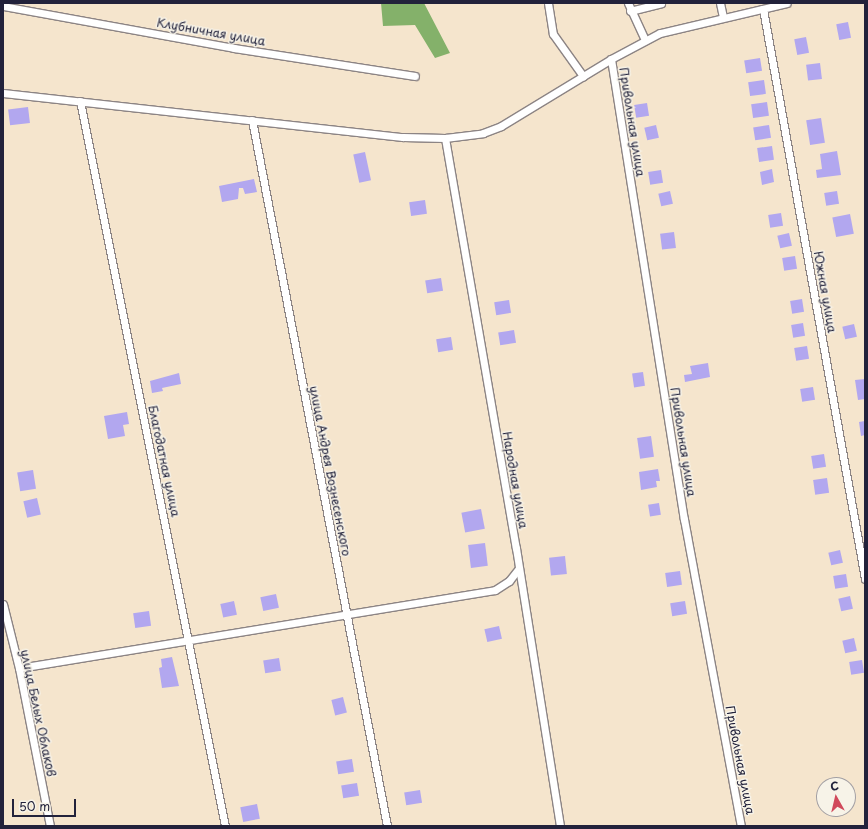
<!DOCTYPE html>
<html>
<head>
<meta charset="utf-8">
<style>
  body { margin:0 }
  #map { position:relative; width:868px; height:829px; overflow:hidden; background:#f5e5cd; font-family:"Playpen Sans",sans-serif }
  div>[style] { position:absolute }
  .forest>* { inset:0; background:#84b16a }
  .building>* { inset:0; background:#b2a7ef; transform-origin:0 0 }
  .roads { filter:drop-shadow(1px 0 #8c8484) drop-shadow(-1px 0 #8c8484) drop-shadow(0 1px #8c8484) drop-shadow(0 -1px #8c8484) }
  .minor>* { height:7px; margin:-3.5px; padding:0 3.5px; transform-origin:3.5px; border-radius:3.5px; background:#fff }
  span { translate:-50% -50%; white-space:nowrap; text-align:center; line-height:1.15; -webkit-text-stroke:3px #f7f3e8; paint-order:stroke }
  .street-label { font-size:12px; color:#22223b }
  .frame { position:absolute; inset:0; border:4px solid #22223b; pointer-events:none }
  .north { position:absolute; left:816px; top:777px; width:40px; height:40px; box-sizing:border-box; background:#f7f3e8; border:1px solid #a29fa3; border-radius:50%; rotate:352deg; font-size:11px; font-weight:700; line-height:16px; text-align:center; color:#22223b }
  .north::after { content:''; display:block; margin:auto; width:14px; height:18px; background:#d1495b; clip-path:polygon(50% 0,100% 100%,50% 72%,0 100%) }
  .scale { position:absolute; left:12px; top:799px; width:64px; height:18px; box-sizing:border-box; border:2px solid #22223b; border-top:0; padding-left:5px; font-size:12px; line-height:14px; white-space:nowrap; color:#22223b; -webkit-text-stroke:3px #f7f3e8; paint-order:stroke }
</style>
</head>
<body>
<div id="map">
  <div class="forest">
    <i style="clip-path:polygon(381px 3px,424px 3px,450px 53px,435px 58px,415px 25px,383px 26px)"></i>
  </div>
  <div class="building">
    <i style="left:848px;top:22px;width:16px;height:12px;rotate:79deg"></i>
    <i style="left:806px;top:37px;width:16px;height:12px;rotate:79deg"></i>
    <i style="left:760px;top:58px;width:13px;height:16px;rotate:81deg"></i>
    <i style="left:820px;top:63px;width:16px;height:14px;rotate:83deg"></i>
    <i style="left:764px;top:80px;width:14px;height:16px;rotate:82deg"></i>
    <i style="left:767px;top:102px;width:14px;height:16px;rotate:82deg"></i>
    <i style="left:647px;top:103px;width:13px;height:13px;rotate:81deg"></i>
    <i style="left:28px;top:107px;width:16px;height:20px;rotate:83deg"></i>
    <i style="left:821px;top:118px;width:25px;height:15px;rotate:81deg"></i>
    <i style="left:656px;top:125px;width:13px;height:12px;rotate:77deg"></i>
    <i style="left:769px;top:125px;width:13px;height:16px;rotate:81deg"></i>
    <i style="left:772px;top:146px;width:14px;height:15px;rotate:82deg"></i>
    <i style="clip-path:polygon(837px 151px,841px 175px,817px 178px,816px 170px,822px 169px,820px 154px)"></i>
    <i style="left:365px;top:152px;width:29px;height:12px;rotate:78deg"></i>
    <i style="clip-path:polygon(772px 169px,774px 182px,762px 185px,760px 172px)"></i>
    <i style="left:661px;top:170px;width:13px;height:13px;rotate:81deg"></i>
    <i style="clip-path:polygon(254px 179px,257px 192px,245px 194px,243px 188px,239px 188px,238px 199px,222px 202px,219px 186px)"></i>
    <i style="left:670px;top:191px;width:13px;height:12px;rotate:77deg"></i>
    <i style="left:837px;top:191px;width:13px;height:13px;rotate:81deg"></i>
    <i style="left:425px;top:200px;width:14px;height:16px;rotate:82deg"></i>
    <i style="left:781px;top:213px;width:13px;height:13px;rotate:81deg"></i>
    <i style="left:850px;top:214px;width:20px;height:18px;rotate:79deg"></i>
    <i style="left:674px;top:232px;width:16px;height:14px;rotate:83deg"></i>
    <i style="left:789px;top:233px;width:13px;height:12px;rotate:77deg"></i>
    <i style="left:795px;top:256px;width:13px;height:13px;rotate:81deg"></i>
    <i style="left:441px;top:278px;width:13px;height:16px;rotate:81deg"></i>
    <i style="left:802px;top:299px;width:13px;height:12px;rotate:81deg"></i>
    <i style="left:509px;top:300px;width:13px;height:15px;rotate:81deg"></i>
    <i style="left:803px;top:323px;width:13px;height:12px;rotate:81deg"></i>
    <i style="left:854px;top:324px;width:13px;height:12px;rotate:77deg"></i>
    <i style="left:514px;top:330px;width:13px;height:16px;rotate:81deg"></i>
    <i style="left:451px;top:337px;width:13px;height:15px;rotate:81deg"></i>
    <i style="left:807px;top:346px;width:13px;height:13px;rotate:81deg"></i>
    <i style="clip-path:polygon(708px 363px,710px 377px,685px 382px,684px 375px,692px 374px,690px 366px)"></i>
    <i style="left:643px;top:372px;width:14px;height:11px;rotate:82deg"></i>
    <i style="clip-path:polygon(179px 373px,181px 384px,162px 388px,163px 391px,152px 393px,150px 381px)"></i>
    <i style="clip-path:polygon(865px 379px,865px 399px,858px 400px,855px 380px)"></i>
    <i style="left:813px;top:387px;width:13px;height:13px;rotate:81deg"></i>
    <i style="clip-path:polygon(127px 412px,129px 424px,123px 425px,125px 436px,108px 439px,104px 416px)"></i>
    <i style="clip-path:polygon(865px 421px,865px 435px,861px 436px,859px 422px)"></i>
    <i style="left:651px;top:436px;width:21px;height:14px;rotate:82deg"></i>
    <i style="left:824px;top:454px;width:13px;height:13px;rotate:81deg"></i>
    <i style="clip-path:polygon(658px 469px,660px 481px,656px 481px,657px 487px,641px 490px,639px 472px)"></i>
    <i style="left:33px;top:470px;width:19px;height:16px;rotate:81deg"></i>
    <i style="left:827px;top:478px;width:15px;height:14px;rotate:82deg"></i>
    <i style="left:37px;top:498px;width:17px;height:14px;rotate:77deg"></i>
    <i style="left:659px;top:503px;width:12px;height:11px;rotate:81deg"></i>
    <i style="left:481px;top:509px;width:20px;height:20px;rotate:79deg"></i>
    <i style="left:485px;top:543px;width:23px;height:17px;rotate:83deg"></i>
    <i style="left:840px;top:550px;width:13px;height:12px;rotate:77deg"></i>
    <i style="left:565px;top:556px;width:18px;height:16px;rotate:84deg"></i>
    <i style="left:680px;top:571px;width:14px;height:15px;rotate:82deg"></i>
    <i style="left:846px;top:574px;width:13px;height:13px;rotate:81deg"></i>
    <i style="left:276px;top:594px;width:14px;height:16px;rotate:78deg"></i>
    <i style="left:850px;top:596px;width:13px;height:12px;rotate:77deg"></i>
    <i style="left:234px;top:601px;width:14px;height:14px;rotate:78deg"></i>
    <i style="left:685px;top:601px;width:13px;height:15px;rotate:81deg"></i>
    <i style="left:149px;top:611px;width:15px;height:16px;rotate:82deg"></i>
    <i style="left:499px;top:626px;width:13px;height:15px;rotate:77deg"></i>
    <i style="left:854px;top:638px;width:13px;height:12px;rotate:77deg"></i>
    <i style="clip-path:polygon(172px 657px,179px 686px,162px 688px,159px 668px,162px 667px,161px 659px)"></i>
    <i style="left:279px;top:658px;width:13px;height:16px;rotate:81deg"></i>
    <i style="left:862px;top:660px;width:13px;height:13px;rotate:81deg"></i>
    <i style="left:343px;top:697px;width:16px;height:12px;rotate:76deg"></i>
    <i style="left:352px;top:759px;width:13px;height:16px;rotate:81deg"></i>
    <i style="left:357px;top:783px;width:13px;height:16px;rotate:81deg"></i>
    <i style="left:420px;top:790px;width:13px;height:16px;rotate:81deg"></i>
    <i style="left:257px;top:804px;width:15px;height:17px;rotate:79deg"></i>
  </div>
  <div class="roads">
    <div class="minor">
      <i style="left:548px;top:3px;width:31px;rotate:81deg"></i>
      <i style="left:553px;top:34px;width:52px;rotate:54.5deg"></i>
      <i style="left:628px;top:3px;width:41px;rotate:65.3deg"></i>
      <i style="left:720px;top:3px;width:14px;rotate:78deg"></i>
      <i style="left:3px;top:6px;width:235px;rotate:10.3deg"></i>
      <i style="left:234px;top:48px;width:183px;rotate:8.8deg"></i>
      <i style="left:763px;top:9px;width:579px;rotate:79.85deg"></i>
      <i style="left:630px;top:11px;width:32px;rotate:-14deg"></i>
      <i style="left:611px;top:59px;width:466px;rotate:81deg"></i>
      <i style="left:684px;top:519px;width:312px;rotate:79.5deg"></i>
      <i style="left:3px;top:93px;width:402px;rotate:6.3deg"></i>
      <i style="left:403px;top:137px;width:42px;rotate:1.4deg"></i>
      <i style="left:445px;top:138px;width:38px;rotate:-7deg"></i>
      <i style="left:483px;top:133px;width:19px;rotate:-21deg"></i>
      <i style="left:501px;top:126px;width:129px;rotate:-31.3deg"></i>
      <i style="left:611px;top:59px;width:55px;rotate:-28deg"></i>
      <i style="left:660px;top:33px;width:130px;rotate:-13.3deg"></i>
      <i style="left:80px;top:101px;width:739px;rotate:78.69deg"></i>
      <i style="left:252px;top:120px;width:719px;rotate:79.17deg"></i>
      <i style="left:445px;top:138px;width:416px;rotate:80.2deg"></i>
      <i style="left:516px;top:548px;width:281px;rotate:81deg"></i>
      <i style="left:3px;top:604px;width:66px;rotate:76deg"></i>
      <i style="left:19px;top:668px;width:161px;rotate:78.9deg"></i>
      <i style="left:19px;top:668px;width:482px;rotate:-9.3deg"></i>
      <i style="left:495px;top:590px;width:17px;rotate:-33deg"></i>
      <i style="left:509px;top:581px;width:16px;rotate:-52deg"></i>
    </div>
  </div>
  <div class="street-label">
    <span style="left:211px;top:32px;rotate:10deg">Клубничная улица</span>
    <span style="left:632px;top:122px;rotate:81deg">Привольная улица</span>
    <span style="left:825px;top:292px;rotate:80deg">Южная улица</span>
    <span style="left:683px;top:442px;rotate:81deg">Привольная улица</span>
    <span style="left:164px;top:461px;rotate:78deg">Благодатная улица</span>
    <span style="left:330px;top:471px;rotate:79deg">улица Андрея Вознесенского</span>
    <span style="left:515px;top:480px;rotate:80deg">Народная улица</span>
    <span style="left:38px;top:713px;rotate:78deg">улица Белых Облаков</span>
    <span style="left:740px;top:760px;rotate:79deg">Привольная улица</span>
  </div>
  <div class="frame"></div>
  <div class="north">С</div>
  <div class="scale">50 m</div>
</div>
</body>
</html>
